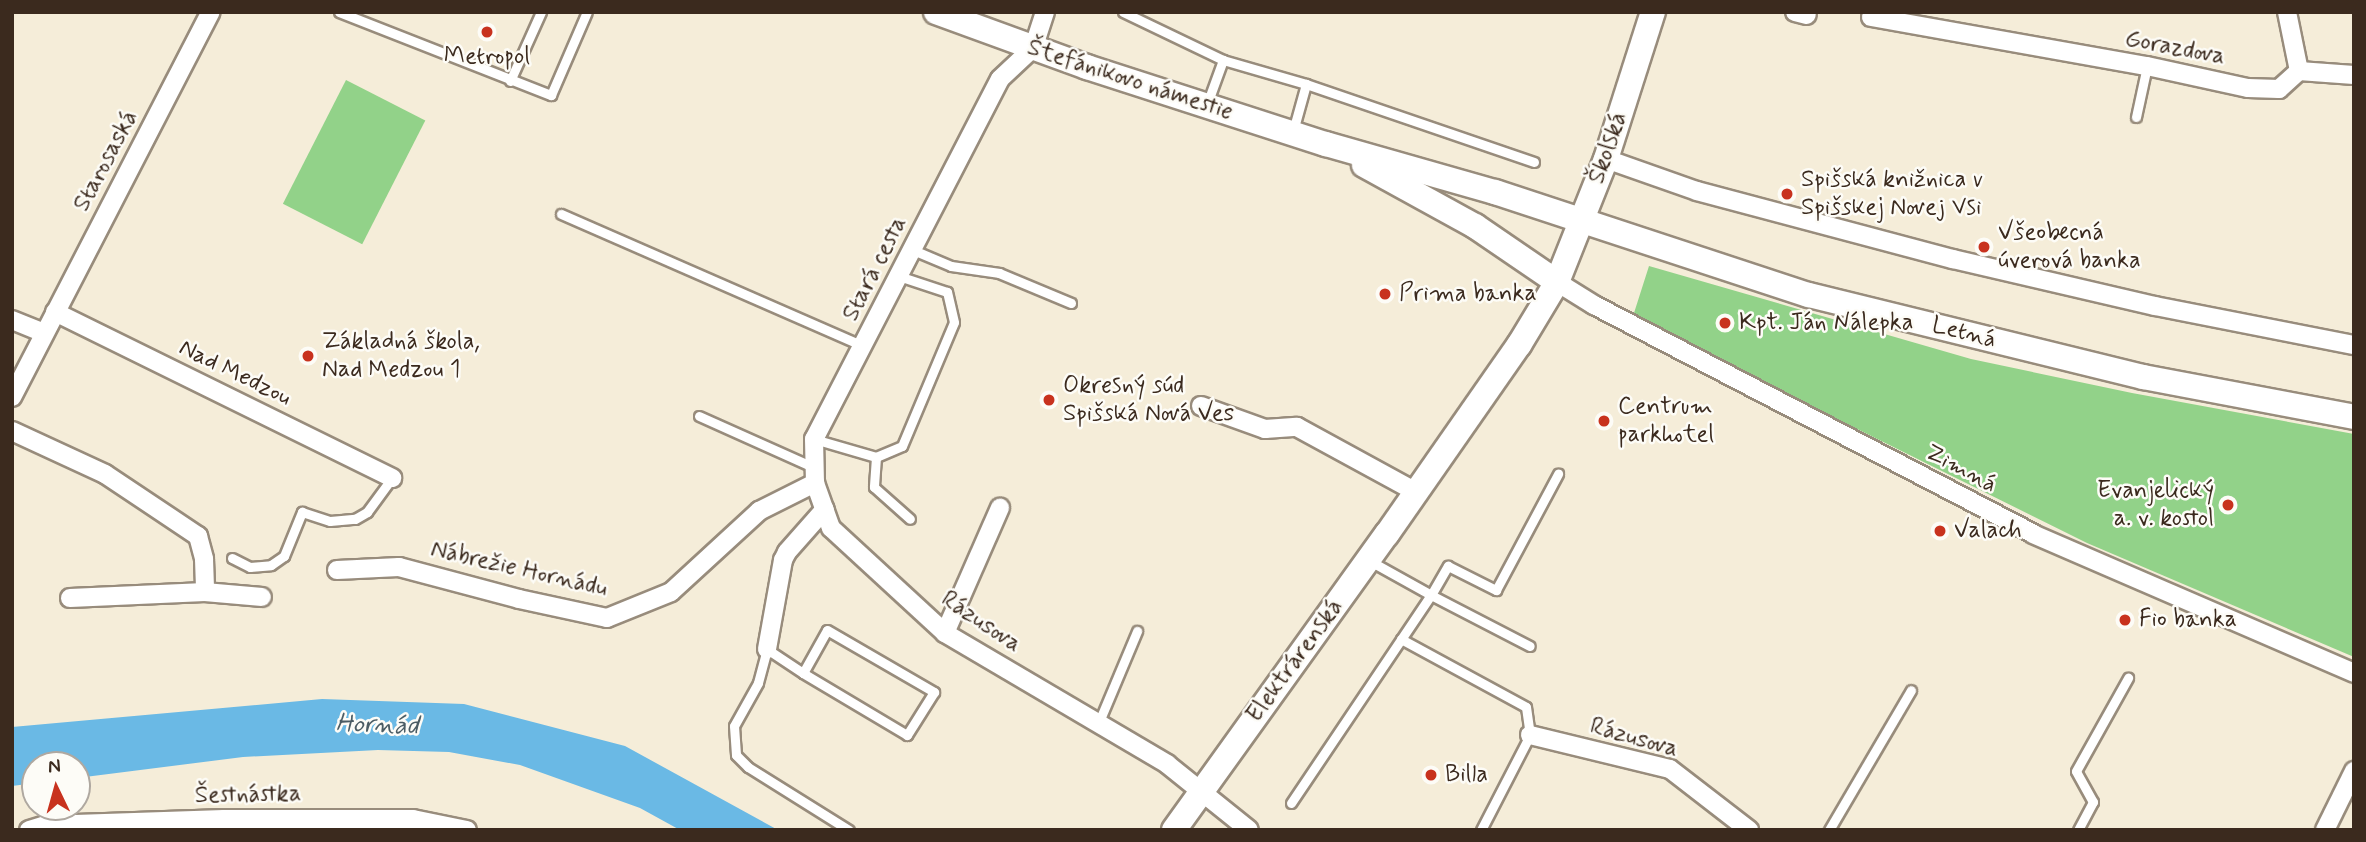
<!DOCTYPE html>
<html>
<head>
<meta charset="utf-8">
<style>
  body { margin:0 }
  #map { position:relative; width:2366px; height:842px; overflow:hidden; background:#f5edd9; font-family:Mynerve,sans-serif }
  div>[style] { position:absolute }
  .green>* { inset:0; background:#92d289; transform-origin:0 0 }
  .water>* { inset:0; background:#6ab9e5 }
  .roads { filter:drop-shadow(2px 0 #988c7c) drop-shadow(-2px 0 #988c7c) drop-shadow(0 2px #988c7c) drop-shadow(0 -2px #988c7c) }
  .lane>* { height:9px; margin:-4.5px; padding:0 4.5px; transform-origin:4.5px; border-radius:4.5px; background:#fff }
  .street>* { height:18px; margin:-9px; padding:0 9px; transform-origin:9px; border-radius:9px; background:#fff }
  .secondary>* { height:24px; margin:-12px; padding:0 12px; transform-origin:12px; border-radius:12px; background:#fff }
  .dots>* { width:19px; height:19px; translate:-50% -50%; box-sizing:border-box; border:4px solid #fdfcf7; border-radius:50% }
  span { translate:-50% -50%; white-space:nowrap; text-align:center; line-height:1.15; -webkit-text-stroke:5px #fdfcf7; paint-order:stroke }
  .street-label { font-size:24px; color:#3b2a1e }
  .poi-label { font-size:24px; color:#3b2a1e }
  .left { translate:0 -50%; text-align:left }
  .right { translate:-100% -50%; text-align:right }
  .water-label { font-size:26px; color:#4b5c64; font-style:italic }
  .frame { position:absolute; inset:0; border:14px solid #3b2a1e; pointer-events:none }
  .north { position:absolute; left:21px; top:751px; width:70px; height:70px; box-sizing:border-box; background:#fdfcf7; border:2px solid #afa8a0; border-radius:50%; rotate:355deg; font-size:19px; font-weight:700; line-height:28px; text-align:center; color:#3b2a1e }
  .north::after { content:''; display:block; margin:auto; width:24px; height:32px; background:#c8321e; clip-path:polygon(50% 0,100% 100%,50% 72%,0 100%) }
</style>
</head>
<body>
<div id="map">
  <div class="green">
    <i style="left:346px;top:80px;width:89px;height:139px;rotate:27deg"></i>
    <i style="clip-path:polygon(1649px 266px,1971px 359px,2132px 393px,2354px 434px,2354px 657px,2087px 543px,1712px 357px,1634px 313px)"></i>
  </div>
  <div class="water">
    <i style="clip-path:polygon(322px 699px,464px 704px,625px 746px,778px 830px,680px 830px,640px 808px,520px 765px,449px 752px,378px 750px,243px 757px,77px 778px,77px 765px,35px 765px,35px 783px,12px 786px,12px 727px)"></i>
  </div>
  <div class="roads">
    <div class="lane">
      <i style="left:339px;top:12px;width:228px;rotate:21.4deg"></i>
      <i style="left:551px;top:95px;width:90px;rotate:-66.6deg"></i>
      <i style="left:1123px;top:12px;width:111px;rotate:25.6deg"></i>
      <i style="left:1223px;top:60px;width:86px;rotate:16.1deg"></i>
      <i style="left:1306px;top:84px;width:241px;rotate:18.9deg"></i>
      <i style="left:510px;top:81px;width:76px;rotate:-65.8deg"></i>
      <i style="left:1207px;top:104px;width:47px;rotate:-70deg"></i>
      <i style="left:2136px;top:117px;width:52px;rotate:-77.8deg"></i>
      <i style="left:1293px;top:131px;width:49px;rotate:-74.5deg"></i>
      <i style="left:561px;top:214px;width:330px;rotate:23.6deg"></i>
      <i style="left:913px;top:250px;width:41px;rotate:22.8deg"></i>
      <i style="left:951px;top:266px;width:49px;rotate:8.3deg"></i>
      <i style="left:999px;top:273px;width:78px;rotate:22.6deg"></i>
      <i style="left:699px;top:416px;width:127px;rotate:24.1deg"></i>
      <i style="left:814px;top:439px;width:65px;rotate:16.2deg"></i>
      <i style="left:876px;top:457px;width:28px;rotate:-23deg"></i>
      <i style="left:902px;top:446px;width:134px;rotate:-67.2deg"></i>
      <i style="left:954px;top:322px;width:31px;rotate:-103deg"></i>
      <i style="left:947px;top:292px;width:51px;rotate:-161.6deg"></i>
      <i style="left:876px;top:457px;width:30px;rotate:94deg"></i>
      <i style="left:874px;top:487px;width:48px;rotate:41.6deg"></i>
      <i style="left:232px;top:558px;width:20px;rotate:27deg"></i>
      <i style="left:250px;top:567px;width:21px;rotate:-5deg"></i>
      <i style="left:271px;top:565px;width:16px;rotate:-35deg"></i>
      <i style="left:284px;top:556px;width:48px;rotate:-67.8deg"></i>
      <i style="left:302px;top:512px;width:29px;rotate:18deg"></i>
      <i style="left:330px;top:521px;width:25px;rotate:-5deg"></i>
      <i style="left:355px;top:519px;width:14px;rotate:-30deg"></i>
      <i style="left:367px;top:512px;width:42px;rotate:-53.7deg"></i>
      <i style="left:1370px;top:561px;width:70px;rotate:29.1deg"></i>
      <i style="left:1431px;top:595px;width:34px;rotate:-60deg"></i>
      <i style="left:1448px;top:566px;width:54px;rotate:26.6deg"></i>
      <i style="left:1496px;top:590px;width:132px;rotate:-61.9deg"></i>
      <i style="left:1401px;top:639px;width:142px;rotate:28.5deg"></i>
      <i style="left:1526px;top:707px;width:28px;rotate:82deg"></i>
      <i style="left:1530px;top:735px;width:107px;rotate:117.3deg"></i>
      <i style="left:803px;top:673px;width:49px;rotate:-60.8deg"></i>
      <i style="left:827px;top:630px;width:124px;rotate:30.1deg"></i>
      <i style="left:934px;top:692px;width:51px;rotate:122.1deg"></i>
      <i style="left:907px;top:735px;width:121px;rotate:-149.2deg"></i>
      <i style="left:803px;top:673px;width:43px;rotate:-146.3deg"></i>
      <i style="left:767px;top:649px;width:35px;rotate:105deg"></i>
      <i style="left:758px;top:683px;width:49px;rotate:119.2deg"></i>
      <i style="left:734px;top:726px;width:29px;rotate:86deg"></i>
      <i style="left:736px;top:755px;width:17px;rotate:45deg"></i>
      <i style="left:748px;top:767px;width:119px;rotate:32deg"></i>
      <i style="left:1098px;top:724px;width:101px;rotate:-67.2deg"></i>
      <i style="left:1291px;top:803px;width:251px;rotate:-56.1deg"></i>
      <i style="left:1431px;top:595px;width:111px;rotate:27.3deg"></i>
      <i style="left:1829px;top:830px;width:162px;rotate:-59.6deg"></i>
      <i style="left:2078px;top:830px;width:32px;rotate:-62deg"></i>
      <i style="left:2093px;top:802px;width:35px;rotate:-119deg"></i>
      <i style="left:2076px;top:771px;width:107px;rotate:-60.8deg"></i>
    </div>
    <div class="street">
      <i style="left:1045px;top:12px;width:38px;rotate:108deg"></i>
      <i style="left:1033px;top:48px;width:45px;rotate:136.8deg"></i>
      <i style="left:1000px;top:79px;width:405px;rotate:117.3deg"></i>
      <i style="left:814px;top:439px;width:44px;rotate:88.7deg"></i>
      <i style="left:815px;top:483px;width:48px;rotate:70.4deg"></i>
      <i style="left:831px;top:528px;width:155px;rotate:42.6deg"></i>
      <i style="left:945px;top:633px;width:258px;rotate:30.5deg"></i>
      <i style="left:1167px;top:764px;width:105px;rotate:38.8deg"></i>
      <i style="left:1795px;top:12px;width:12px;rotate:14deg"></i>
      <i style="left:2287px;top:12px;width:60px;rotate:78.5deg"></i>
      <i style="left:1871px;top:17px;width:280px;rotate:10.1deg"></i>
      <i style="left:2147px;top:66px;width:103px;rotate:12.3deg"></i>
      <i style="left:2248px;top:88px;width:31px;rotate:2deg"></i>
      <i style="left:2279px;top:89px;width:27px;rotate:-42deg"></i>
      <i style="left:2299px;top:71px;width:55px;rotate:4.2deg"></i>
      <i style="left:1606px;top:159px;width:96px;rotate:19.4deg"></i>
      <i style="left:1697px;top:191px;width:265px;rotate:14.9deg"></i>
      <i style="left:1953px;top:259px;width:207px;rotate:13.1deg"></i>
      <i style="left:2155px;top:306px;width:203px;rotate:11.1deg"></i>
      <i style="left:1557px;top:282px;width:44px;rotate:31.9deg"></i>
      <i style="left:1594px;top:305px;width:495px;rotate:27.5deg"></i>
      <i style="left:2033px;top:534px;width:350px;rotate:23.4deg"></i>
      <i style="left:55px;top:312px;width:376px;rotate:26.2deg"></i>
      <i style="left:12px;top:320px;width:35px;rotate:22deg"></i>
      <i style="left:12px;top:397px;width:433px;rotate:-62.7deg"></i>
      <i style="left:1201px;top:406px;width:68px;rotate:19.8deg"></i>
      <i style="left:1265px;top:429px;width:32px;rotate:-4deg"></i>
      <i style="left:1297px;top:427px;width:136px;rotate:28.6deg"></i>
      <i style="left:12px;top:431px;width:102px;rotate:24.8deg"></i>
      <i style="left:105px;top:474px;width:112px;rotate:33.7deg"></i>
      <i style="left:198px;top:536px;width:24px;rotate:75deg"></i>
      <i style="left:204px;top:559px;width:33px;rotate:88deg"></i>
      <i style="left:337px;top:570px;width:62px;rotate:-2.8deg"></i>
      <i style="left:399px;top:567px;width:124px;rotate:14.9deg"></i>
      <i style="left:519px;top:599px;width:90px;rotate:12.2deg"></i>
      <i style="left:607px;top:618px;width:69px;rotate:-22.1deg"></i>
      <i style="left:671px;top:592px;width:120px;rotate:-42.6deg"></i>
      <i style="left:759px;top:511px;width:63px;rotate:-26.6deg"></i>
      <i style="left:70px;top:598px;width:135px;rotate:-2.5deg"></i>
      <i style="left:205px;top:592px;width:57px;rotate:5deg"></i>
      <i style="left:945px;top:633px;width:137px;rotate:-66.3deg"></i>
      <i style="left:767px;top:649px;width:90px;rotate:-79.8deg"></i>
      <i style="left:783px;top:560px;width:9px;rotate:-63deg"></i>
      <i style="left:787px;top:552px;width:57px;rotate:-48.5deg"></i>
      <i style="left:1530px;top:735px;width:144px;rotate:13.7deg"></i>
      <i style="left:1670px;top:769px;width:100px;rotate:37.7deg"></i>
      <i style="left:29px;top:830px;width:17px;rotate:-17deg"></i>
      <i style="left:45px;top:825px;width:179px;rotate:-1.9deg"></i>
      <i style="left:224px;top:819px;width:189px"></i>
      <i style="left:413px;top:819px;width:55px;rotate:11.5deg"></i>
      <i style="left:2325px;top:830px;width:66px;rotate:-63.8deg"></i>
    </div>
    <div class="secondary">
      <i style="left:936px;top:12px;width:161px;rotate:20deg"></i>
      <i style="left:1087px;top:67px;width:251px;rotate:17.9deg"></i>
      <i style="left:1326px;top:144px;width:176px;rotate:15.9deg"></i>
      <i style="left:1495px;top:192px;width:330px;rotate:18.2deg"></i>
      <i style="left:1809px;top:295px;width:344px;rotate:13.8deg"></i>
      <i style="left:2143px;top:377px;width:215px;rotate:10.7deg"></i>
      <i style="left:1364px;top:165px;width:127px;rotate:28.8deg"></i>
      <i style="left:1475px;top:226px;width:99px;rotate:34.3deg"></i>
      <i style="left:1174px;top:830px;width:365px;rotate:-54.3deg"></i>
      <i style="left:1387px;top:534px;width:231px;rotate:-55.1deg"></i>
      <i style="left:1519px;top:345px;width:74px;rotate:-58.9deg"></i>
      <i style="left:1557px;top:282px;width:132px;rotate:-68.3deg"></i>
      <i style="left:1606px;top:159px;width:154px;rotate:-72.3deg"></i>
    </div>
  </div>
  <div class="dots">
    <i style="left:487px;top:32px;background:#c8321e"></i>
    <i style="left:1787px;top:194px;background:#c8321e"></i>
    <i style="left:1984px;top:247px;background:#c8321e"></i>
    <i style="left:1385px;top:294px;background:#c8321e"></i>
    <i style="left:1725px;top:323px;background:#c8321e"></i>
    <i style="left:308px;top:356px;background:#c8321e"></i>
    <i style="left:1049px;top:400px;background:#c8321e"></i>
    <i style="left:1604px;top:421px;background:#c8321e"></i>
    <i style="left:2228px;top:505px;background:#c8321e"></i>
    <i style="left:1940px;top:531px;background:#c8321e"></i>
    <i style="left:2125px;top:620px;background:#c8321e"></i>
    <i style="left:1431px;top:775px;background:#c8321e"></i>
  </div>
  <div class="street-label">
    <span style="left:2175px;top:48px;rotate:11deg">Gorazdova</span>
    <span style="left:1130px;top:80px;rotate:18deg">Štefánikovo námestie</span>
    <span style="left:1608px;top:148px;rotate:-71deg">Školská</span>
    <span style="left:106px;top:161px;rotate:-62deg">Starosaská</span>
    <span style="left:875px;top:269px;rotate:-63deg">Stará cesta</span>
    <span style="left:1964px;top:333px;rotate:14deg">Letná</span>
    <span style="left:235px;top:373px;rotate:26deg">Nad Medzou</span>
    <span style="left:1961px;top:469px;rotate:28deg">Zimná</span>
    <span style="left:519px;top:569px;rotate:13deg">Nábrežie Hornádu</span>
    <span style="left:981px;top:622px;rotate:34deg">Rázusova</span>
    <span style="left:1295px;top:661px;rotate:-54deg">Elektrárenská</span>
    <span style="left:1634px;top:738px;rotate:16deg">Rázusova</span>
    <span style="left:248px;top:795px;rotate:-1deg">Šestnástka</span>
  </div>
  <div class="poi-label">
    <span style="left:487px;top:57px">Metropol</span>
    <span class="left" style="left:1801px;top:194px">Spišská knižnica v<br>Spišskej Novej Vsi</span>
    <span class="left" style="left:1998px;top:247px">Všeobecná<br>úverová banka</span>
    <span class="left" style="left:1399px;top:294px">Prima banka</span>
    <span class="left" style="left:1739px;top:323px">Kpt. Ján Nálepka</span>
    <span class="left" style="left:322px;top:356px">Základná škola,<br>Nad Medzou 1</span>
    <span class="left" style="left:1063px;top:400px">Okresný súd<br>Spišská Nová Ves</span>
    <span class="left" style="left:1618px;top:421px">Centrum<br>parkhotel</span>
    <span class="right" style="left:2214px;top:505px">Evanjelický<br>a. v. kostol</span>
    <span class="left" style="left:1954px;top:531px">Valach</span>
    <span class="left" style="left:2139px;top:620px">Fio banka</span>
    <span class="left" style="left:1445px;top:775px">Billa</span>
  </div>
  <div class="water-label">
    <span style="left:377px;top:726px;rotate:2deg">Hornád</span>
  </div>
  <div class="frame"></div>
  <div class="north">N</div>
</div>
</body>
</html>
